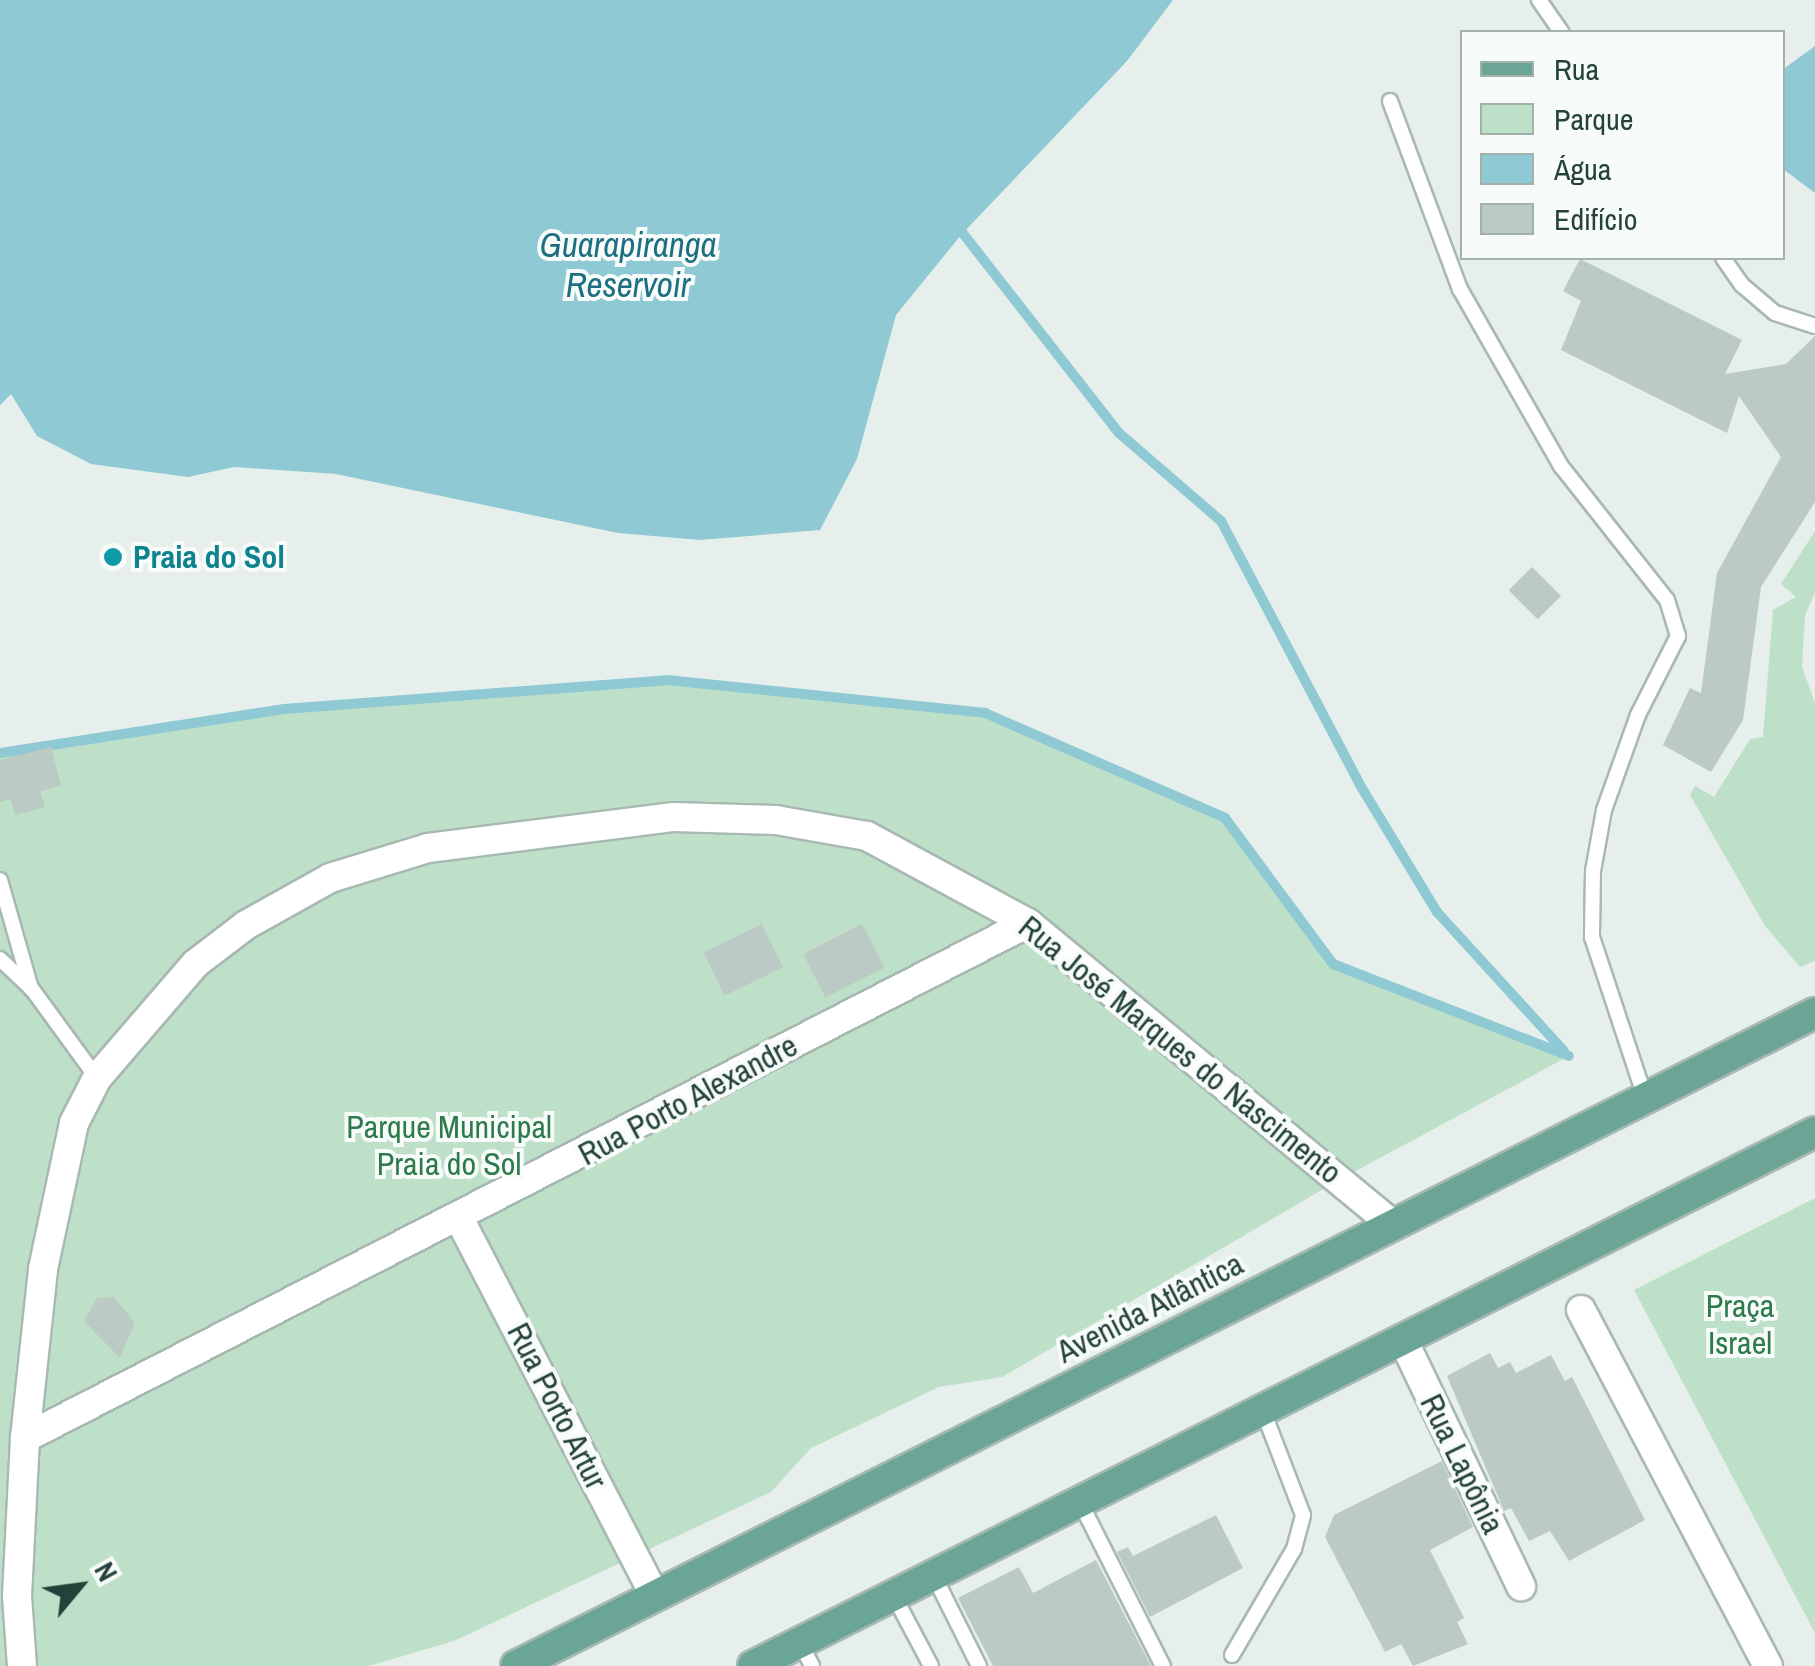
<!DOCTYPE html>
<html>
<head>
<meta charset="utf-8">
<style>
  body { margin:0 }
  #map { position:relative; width:1815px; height:1666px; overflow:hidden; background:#e6efeb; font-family:"Archivo Narrow",sans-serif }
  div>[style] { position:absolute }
  .green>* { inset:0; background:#bfe0c8 }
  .water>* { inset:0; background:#8ec9d4 }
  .stream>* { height:10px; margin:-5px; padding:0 5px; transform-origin:5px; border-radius:5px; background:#8ec9d4 }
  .building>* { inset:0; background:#bbcac4; transform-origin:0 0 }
  .roads { filter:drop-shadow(2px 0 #a8b8b2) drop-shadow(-2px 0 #a8b8b2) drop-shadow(0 2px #a8b8b2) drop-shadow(0 -2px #a8b8b2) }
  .lane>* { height:14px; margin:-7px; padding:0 7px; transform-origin:7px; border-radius:7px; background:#fff }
  .street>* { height:28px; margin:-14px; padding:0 14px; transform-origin:14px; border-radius:14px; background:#fff }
  .primary>* { height:30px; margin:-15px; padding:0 15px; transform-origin:15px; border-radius:15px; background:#6aa596 }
  .dots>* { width:28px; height:28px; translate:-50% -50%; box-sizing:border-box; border:5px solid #f7fbf9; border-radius:50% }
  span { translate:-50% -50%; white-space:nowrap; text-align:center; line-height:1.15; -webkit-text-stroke:8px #f7fbf9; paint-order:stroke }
  .culture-label { font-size:32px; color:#0d838f; font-weight:700 }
  .left { translate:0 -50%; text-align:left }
  .street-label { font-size:32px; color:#24423a }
  .park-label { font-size:32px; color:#2d7a4b }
  .water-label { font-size:35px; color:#1c6f80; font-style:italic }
  .legend { position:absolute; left:1460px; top:30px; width:325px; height:230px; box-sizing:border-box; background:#f7fbf9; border:2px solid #a3b1ad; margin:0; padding:12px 18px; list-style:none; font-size:30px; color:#24423a }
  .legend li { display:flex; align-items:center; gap:20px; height:50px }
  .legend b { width:50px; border:2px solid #a3b1ad }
  .north { position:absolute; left:30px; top:1536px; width:100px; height:100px; -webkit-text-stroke:8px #f7fbf9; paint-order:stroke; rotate:61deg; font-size:28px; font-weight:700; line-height:40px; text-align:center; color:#24423a }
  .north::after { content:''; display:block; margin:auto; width:35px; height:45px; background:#24423a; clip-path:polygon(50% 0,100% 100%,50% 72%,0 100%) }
</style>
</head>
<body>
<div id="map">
  <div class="green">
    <i style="clip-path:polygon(1815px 531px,1815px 593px,1805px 615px,1802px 667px,1815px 703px,1815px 961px,1800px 967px,1765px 926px,1690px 795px,1695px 786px,1714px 797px,1750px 739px,1763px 737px,1773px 610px,1796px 597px,1781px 584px)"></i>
    <i style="clip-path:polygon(667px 680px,985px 713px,1225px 818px,1333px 964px,1569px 1056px,1339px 1180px,1002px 1377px,939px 1387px,811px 1448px,771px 1492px,454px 1641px,369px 1666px,0 1666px,0 753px,284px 709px)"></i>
    <i style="clip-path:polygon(1815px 1198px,1815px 1633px,1634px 1290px)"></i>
  </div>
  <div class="water">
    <i style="clip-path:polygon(0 0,1173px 0,1127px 61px,961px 235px,896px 315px,857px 459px,820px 530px,700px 540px,618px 533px,336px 474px,234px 467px,188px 477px,91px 464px,37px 436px,11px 394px,0 405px)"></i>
    <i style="clip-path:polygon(1815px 46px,1815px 193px,1783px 169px,1782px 70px)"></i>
  </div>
  <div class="stream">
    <i style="left:954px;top:222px;width:268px;rotate:52deg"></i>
    <i style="left:1119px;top:433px;width:135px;rotate:40.8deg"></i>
    <i style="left:1221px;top:521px;width:298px;rotate:62.2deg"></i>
    <i style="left:1360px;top:785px;width:149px;rotate:58.8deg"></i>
    <i style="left:1437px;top:912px;width:188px;rotate:47.6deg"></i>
    <i style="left:0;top:753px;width:287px;rotate:-8.8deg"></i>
    <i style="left:284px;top:709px;width:384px;rotate:-4.3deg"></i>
    <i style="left:667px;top:680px;width:320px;rotate:5.9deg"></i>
    <i style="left:985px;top:713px;width:262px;rotate:23.6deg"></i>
    <i style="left:1225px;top:818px;width:182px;rotate:53.5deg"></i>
    <i style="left:1333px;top:964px;width:253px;rotate:21.3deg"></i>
  </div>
  <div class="building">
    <i style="clip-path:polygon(1580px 259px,1742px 340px,1725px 374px,1786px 364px,1815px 336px,1815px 502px,1761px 587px,1743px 720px,1711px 772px,1663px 745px,1690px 688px,1701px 693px,1717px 573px,1781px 457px,1739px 396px,1727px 433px,1561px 350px,1581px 301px,1563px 291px)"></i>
    <i style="left:1532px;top:567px;width:41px;height:33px;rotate:45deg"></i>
    <i style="clip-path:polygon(51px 747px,61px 786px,40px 791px,45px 807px,15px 815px,11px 799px,0 802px,0 760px)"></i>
    <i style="left:762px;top:924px;width:48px;height:65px;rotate:64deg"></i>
    <i style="left:862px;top:924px;width:49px;height:66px;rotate:63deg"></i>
    <i style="clip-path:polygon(114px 1297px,135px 1323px,120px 1358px,84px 1321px,97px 1298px)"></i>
    <i style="clip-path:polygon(1490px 1353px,1498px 1368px,1510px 1362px,1516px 1373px,1551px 1355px,1565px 1381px,1572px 1377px,1645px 1520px,1569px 1561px,1550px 1531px,1529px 1541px,1511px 1508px,1504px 1511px,1447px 1376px)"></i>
    <i style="clip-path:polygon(1442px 1461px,1473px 1527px,1430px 1550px,1464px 1618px,1457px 1622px,1468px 1644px,1413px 1666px,1401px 1644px,1385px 1652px,1325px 1537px,1334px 1515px)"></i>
    <i style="clip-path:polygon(1216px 1515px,1243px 1568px,1150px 1617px,1117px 1552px,1128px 1547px,1133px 1556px)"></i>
    <i style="clip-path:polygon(1096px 1560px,1151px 1666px,993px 1666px,958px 1598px,1019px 1567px,1033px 1593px)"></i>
  </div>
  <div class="roads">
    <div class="lane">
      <i style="left:1539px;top:0;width:39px;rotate:55deg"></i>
      <i style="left:1390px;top:101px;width:201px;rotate:69.6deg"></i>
      <i style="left:1460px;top:289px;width:204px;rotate:60.3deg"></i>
      <i style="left:1561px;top:466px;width:171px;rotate:51.7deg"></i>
      <i style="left:1667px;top:600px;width:38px;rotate:73deg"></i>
      <i style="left:1678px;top:636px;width:89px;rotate:116.9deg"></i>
      <i style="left:1638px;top:715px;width:101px;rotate:109.7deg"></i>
      <i style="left:1604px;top:810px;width:62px;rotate:100.2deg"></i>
      <i style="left:1593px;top:871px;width:66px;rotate:90.9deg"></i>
      <i style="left:1592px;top:937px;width:169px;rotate:71.7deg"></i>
      <i style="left:1723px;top:258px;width:33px;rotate:55deg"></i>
      <i style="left:1742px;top:285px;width:43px;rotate:40.3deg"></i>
      <i style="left:1775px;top:313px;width:42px;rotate:18deg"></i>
      <i style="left:0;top:880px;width:113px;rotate:74.1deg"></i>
      <i style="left:0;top:959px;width:44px;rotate:43.2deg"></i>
      <i style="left:32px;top:989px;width:110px;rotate:53.9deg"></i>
      <i style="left:1080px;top:1502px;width:184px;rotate:63.2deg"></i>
      <i style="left:934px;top:1576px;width:101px;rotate:63.4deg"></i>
      <i style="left:894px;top:1596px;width:79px;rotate:62.1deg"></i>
      <i style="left:800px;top:1643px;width:26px;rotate:62deg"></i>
      <i style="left:1232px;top:1655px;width:123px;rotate:-59.7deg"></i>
      <i style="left:1294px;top:1549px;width:35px;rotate:-75deg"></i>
      <i style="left:1303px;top:1515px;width:111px;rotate:-111deg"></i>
    </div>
    <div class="street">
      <i style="left:459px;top:1218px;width:426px;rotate:62.6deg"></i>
      <i style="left:1581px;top:1310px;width:402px;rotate:62.3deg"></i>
      <i style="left:1404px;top:1342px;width:271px;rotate:64.4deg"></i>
      <i style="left:25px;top:1438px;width:1127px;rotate:-27.18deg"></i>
      <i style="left:22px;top:1666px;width:70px;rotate:-94.1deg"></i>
      <i style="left:17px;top:1596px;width:158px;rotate:-87.1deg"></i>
      <i style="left:25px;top:1438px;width:170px;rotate:-83.9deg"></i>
      <i style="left:43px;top:1269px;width:149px;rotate:-78deg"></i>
      <i style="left:74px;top:1123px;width:51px;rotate:-62.9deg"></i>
      <i style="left:97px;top:1078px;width:150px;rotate:-49.3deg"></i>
      <i style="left:195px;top:964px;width:64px;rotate:-37.4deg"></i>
      <i style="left:246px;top:925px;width:96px;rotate:-29.2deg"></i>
      <i style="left:330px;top:878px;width:102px;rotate:-17deg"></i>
      <i style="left:428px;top:848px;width:248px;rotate:-7.2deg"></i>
      <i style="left:674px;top:817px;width:102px;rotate:1.7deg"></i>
      <i style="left:776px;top:820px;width:92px;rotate:10deg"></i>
      <i style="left:867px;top:836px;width:183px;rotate:28.4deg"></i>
      <i style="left:1028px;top:923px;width:474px;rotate:39.6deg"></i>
    </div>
    <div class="primary">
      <i style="left:516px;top:1666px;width:1454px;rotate:-26.69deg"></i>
      <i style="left:753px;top:1666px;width:1189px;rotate:-26.69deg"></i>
    </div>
  </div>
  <div class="dots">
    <i style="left:113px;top:557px;background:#0f9aa8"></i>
  </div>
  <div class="culture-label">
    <span class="left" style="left:133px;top:557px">Praia do Sol</span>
  </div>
  <div class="street-label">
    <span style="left:1180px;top:1050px;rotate:39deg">Rua José Marques do Nascimento</span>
    <span style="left:688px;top:1100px;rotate:-28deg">Rua Porto Alexandre</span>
    <span style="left:1150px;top:1308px;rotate:-27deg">Avenida Atlântica</span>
    <span style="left:557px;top:1406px;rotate:63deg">Rua Porto Artur</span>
    <span style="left:1462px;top:1464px;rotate:64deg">Rua Lapônia</span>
  </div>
  <div class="park-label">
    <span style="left:449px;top:1146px">Parque Municipal<br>Praia do Sol</span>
    <span style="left:1740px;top:1325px">Praça<br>Israel</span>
  </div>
  <div class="water-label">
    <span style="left:628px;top:265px">Guarapiranga<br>Reservoir</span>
  </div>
  <ul class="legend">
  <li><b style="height:12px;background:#6aa596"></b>Rua</li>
  <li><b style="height:28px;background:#bfe0c8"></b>Parque</li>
  <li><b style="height:28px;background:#8ec9d4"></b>Água</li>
  <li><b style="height:28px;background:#bbcac4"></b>Edifício</li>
  </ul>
  <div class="north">N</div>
</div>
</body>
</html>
